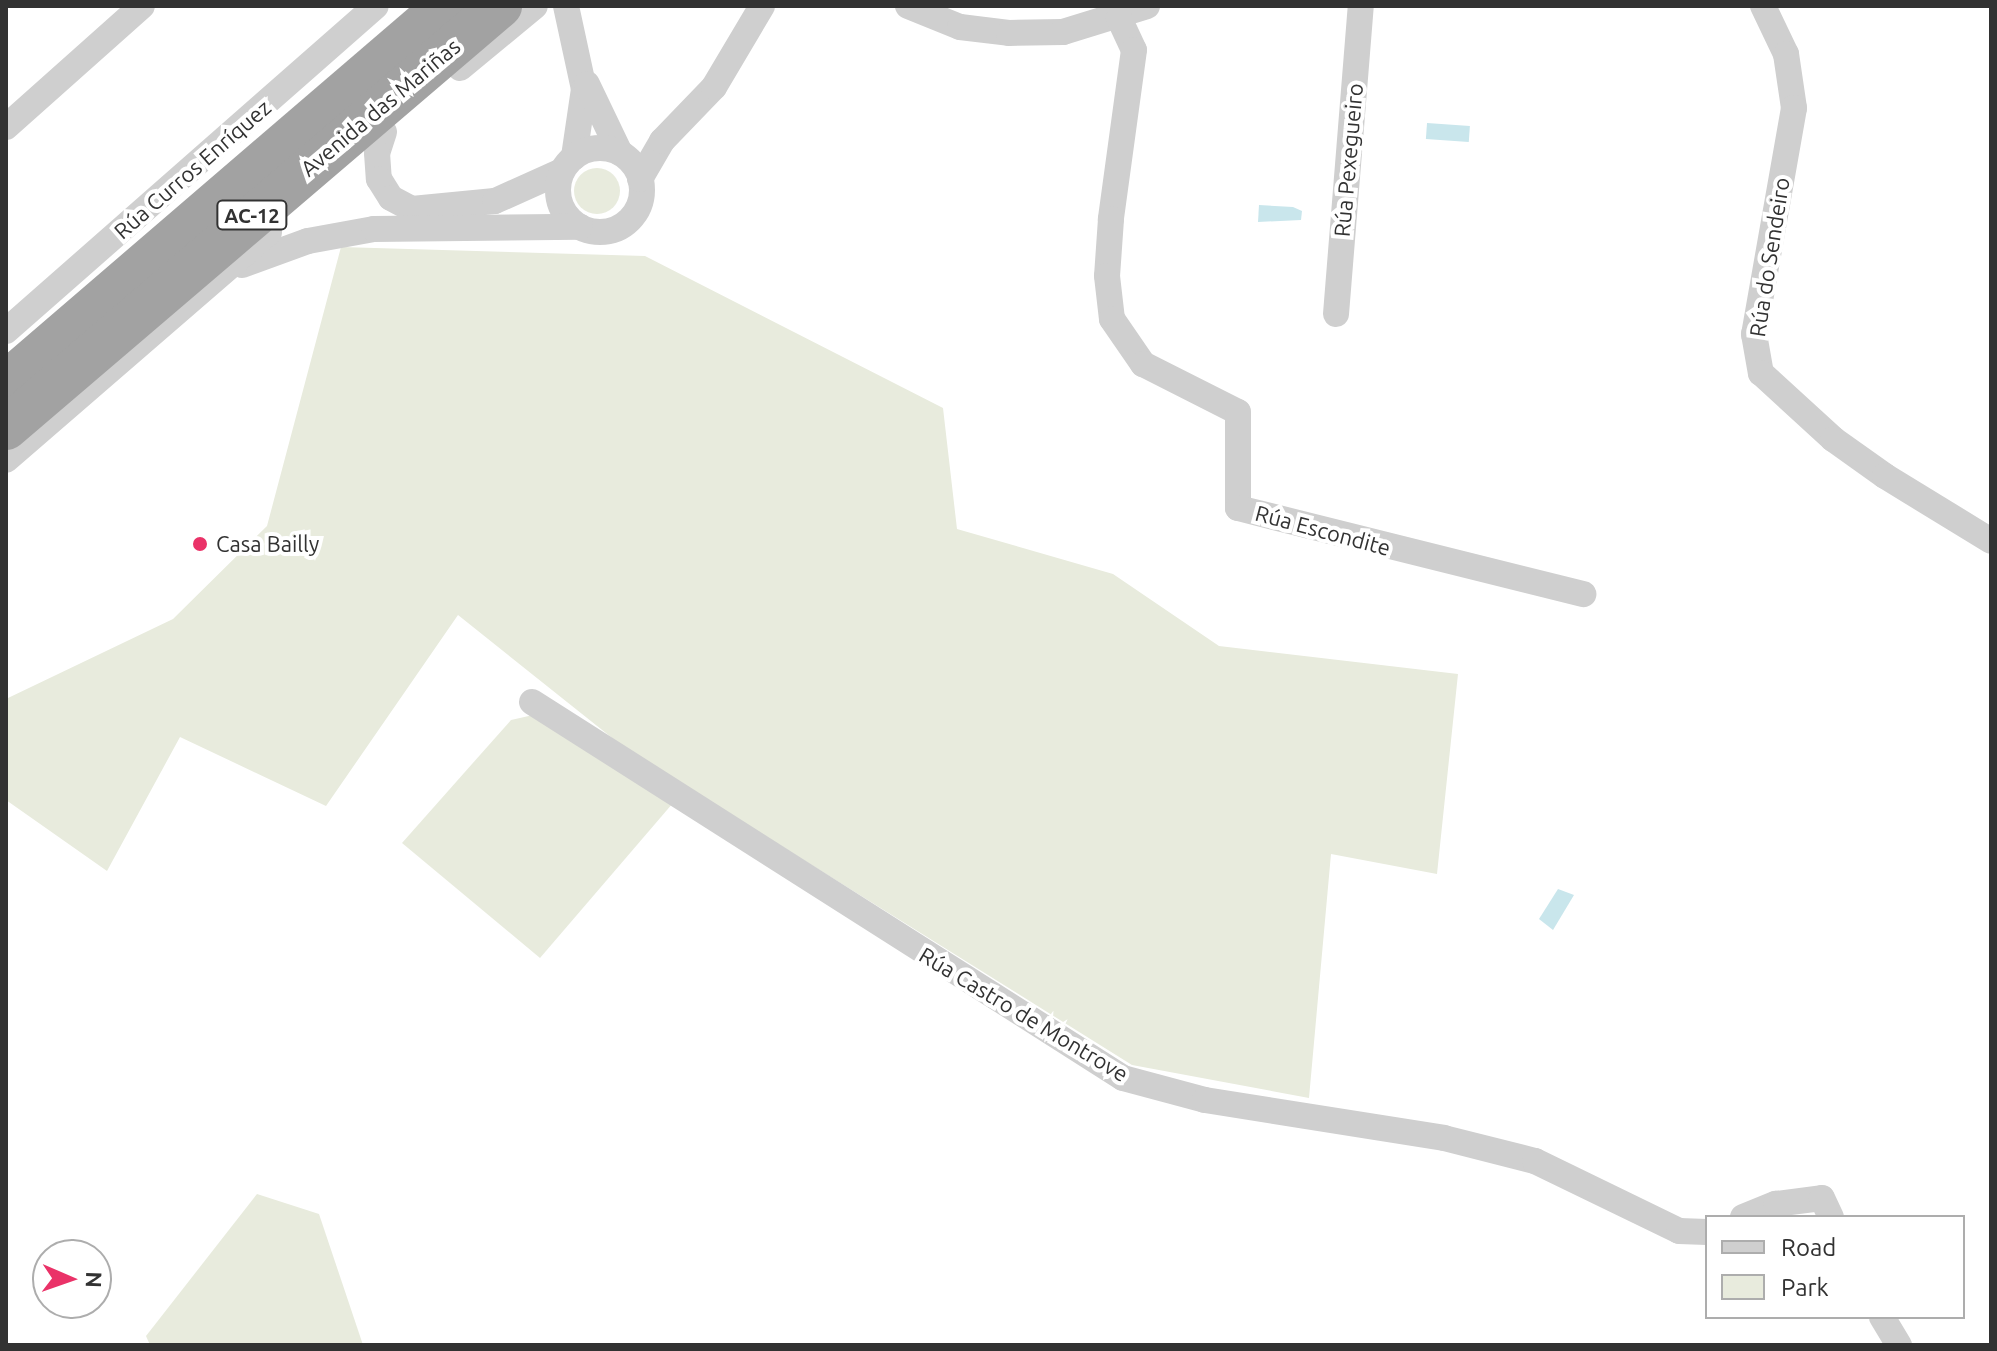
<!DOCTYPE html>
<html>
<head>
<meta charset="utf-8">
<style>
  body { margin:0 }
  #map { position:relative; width:1997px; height:1351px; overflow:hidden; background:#fff; font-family:Ubuntu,sans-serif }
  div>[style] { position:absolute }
  .green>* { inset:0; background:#e8ebdd }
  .round { border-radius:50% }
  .water>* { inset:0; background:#c9e6ec; transform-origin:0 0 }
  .minor>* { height:26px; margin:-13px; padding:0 13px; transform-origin:13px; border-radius:13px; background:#cfcfcf }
  .minor>.ring { margin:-13px; padding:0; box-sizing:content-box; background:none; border:26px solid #cfcfcf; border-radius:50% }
  .trunk>* { height:44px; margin:-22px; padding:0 22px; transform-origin:22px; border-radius:22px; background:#a2a2a2 }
  .dots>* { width:22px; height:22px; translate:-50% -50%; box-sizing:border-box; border:4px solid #fff; border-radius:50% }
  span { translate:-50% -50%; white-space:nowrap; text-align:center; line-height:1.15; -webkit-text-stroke:8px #fff; paint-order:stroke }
  .shield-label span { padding:2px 6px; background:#fff; border:2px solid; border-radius:6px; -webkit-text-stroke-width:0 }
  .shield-label { font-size:20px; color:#323232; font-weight:700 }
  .street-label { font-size:22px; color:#323232 }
  .poi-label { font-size:22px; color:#323232 }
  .left { translate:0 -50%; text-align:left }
  .frame { position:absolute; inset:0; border:8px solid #323232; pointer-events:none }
  .legend { position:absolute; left:1705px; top:1215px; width:260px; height:104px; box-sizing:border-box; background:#fff; border:2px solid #adadad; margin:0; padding:10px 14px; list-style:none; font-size:24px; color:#323232 }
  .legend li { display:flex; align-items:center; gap:16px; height:40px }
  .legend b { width:40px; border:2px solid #adadad }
  .north { position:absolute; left:32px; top:1239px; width:80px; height:80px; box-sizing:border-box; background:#fff; border:2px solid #adadad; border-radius:50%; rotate:92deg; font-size:22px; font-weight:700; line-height:32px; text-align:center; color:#323232 }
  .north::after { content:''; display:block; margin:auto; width:28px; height:36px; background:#ea3268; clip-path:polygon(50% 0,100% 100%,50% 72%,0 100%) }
</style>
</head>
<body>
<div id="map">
  <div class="green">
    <i class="round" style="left:574px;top:168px;width:46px;height:46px"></i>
    <i style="clip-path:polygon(341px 247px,645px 256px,943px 408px,957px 529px,1113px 574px,1219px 646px,1458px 674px,1437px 874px,1331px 854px,1309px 1098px,1132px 1065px,626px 749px,458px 615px,326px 806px,180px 737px,107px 871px,6px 800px,8px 698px,173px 619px,267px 526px)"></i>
    <i style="clip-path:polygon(542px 713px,673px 803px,540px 958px,402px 843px,511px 720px)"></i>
    <i style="clip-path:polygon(257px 1194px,319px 1214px,363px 1345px,150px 1345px,146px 1336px)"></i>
  </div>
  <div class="water">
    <i style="left:1427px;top:123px;width:43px;height:16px;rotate:4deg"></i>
    <i style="clip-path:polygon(1259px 205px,1293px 207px,1302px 211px,1301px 220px,1258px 222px)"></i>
    <i style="clip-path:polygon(1558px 889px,1574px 895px,1553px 930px,1539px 919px)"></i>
  </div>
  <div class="minor">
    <i style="left:566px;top:6px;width:85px;rotate:77.8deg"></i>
    <i style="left:584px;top:89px;width:69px;rotate:98.4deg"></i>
    <i style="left:908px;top:6px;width:56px;rotate:22deg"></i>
    <i style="left:960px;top:27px;width:49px;rotate:7deg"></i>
    <i style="left:1009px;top:33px;width:54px;rotate:-1.1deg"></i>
    <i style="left:1063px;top:32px;width:88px;rotate:-17.2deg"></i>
    <i style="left:1763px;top:6px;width:53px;rotate:64.4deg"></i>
    <i style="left:1786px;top:54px;width:55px;rotate:81.6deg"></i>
    <i style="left:1794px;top:108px;width:230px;rotate:100deg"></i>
    <i style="left:1754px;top:334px;width:40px;rotate:80deg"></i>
    <i style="left:1761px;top:373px;width:98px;rotate:42.5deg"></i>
    <i style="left:1833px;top:439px;width:64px;rotate:35.4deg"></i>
    <i style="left:1885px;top:476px;width:124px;rotate:31.5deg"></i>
    <i style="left:1119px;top:18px;width:35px;rotate:65deg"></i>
    <i style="left:1134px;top:50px;width:171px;rotate:97.8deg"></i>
    <i style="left:1111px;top:219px;width:57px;rotate:94deg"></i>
    <i style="left:1107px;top:276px;width:43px;rotate:83.4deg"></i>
    <i style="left:1112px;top:319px;width:55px;rotate:55.4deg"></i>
    <i style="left:1143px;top:364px;width:106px;rotate:26.8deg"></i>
    <i style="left:1238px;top:412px;width:96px;rotate:90deg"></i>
    <i style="left:1238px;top:508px;width:356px;rotate:14deg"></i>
    <i style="left:460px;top:68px;width:97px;rotate:-39.6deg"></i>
    <i style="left:587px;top:84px;width:76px;rotate:64.4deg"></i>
    <i style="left:6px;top:127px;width:182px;rotate:-41.7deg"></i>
    <i style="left:384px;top:132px;width:22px;rotate:108deg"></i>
    <i style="left:377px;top:153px;width:26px;rotate:86deg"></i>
    <i style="left:379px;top:179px;width:22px;rotate:58deg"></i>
    <i style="left:391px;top:198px;width:24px;rotate:28deg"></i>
    <i style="left:412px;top:209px;width:83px;rotate:-5.5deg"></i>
    <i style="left:495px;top:201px;width:73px;rotate:-24.1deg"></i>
    <i class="ring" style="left:558px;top:148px;width:58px;height:58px"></i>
    <i style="left:640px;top:179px;width:44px;rotate:-59.9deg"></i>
    <i style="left:662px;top:141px;width:75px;rotate:-46.1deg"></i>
    <i style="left:714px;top:87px;width:94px;rotate:-59.3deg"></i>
    <i style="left:242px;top:265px;width:70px;rotate:-20deg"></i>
    <i style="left:308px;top:241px;width:67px;rotate:-10.3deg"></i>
    <i style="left:374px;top:229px;width:206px;rotate:-0.6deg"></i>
    <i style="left:1336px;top:314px;width:309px;rotate:-85.4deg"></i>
    <i style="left:6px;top:331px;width:492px;rotate:-41.3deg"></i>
    <i style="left:6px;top:460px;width:348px;rotate:-40.9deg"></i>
    <i style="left:532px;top:702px;width:700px;rotate:32.46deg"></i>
    <i style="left:1123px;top:1078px;width:85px;rotate:15deg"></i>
    <i style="left:1205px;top:1100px;width:242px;rotate:9deg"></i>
    <i style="left:1444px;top:1138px;width:94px;rotate:14.2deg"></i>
    <i style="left:1535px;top:1161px;width:160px;rotate:25.9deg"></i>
    <i style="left:1679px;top:1231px;width:28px;rotate:2deg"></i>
    <i style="left:1743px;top:1217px;width:35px;rotate:-22deg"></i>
    <i style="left:1776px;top:1204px;width:46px;rotate:-7.4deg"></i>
    <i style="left:1822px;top:1198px;width:21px;rotate:65deg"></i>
    <i style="left:1882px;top:1317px;width:33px;rotate:59deg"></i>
  </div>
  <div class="trunk">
    <i style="left:6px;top:383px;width:579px;rotate:-40.65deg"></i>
    <i style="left:6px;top:428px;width:650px;rotate:-40.51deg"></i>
  </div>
  <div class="dots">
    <i style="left:200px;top:544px;background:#ea3268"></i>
  </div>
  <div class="shield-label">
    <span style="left:252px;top:215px">AC-12</span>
  </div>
  <div class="street-label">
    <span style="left:380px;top:107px;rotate:-40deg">Avenida das Mariñas</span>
    <span style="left:1348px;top:160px;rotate:-85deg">Rúa Pexegueiro</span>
    <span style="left:192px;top:169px;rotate:-41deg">Rúa Curros Enríquez</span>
    <span style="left:1769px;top:257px;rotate:-81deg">Rúa do Sendeiro</span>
    <span style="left:1323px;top:530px;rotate:15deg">Rúa Escondite</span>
    <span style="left:1024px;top:1014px;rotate:31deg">Rúa Castro de Montrove</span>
  </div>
  <div class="poi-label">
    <span class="left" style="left:216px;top:544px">Casa Bailly</span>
  </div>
  <div class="frame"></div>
  <ul class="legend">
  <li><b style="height:10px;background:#cfcfcf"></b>Road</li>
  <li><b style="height:22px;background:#e8ebdd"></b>Park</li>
  </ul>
  <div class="north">N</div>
</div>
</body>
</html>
